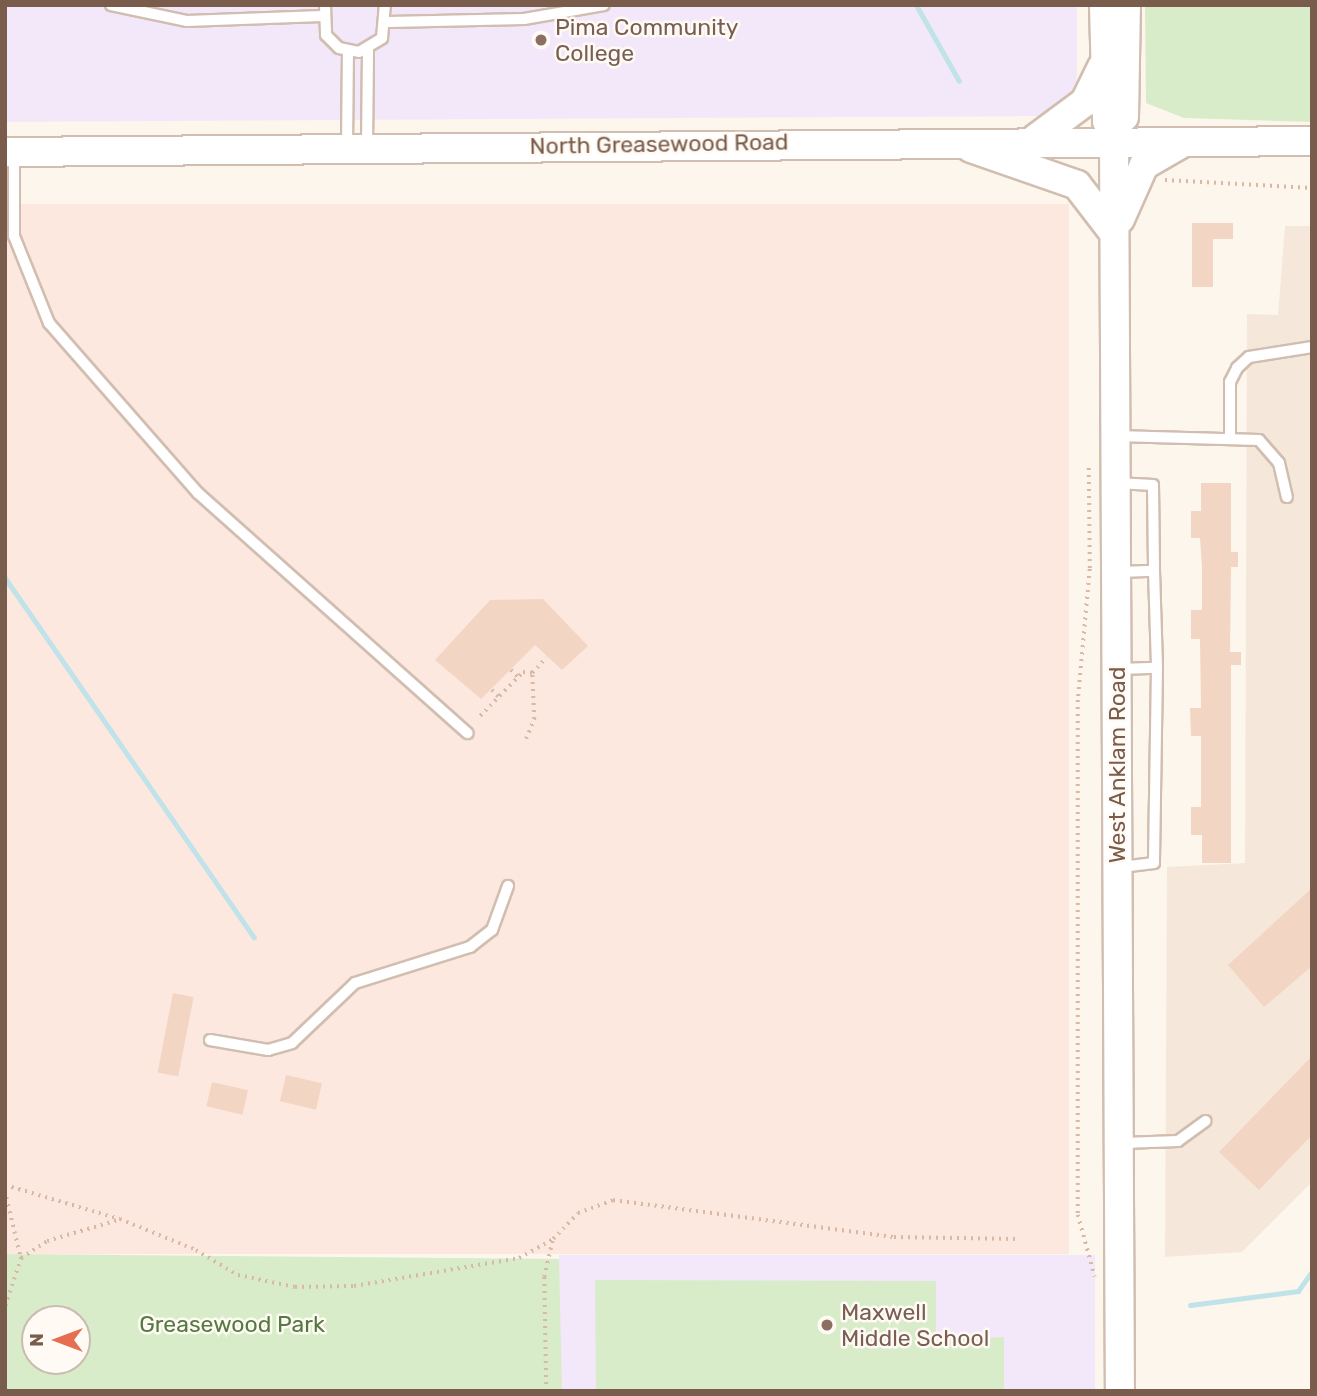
<!DOCTYPE html>
<html>
<head>
<meta charset="utf-8">
<style>
  body { margin:0 }
  #map { position:relative; width:1317px; height:1396px; overflow:hidden; background:#fdf6ec; font-family:Rubik,sans-serif }
  div>[style] { position:absolute }
  .residential>* { inset:0; background:#f5e8da }
  .commercial>* { inset:0; background:#fde8e0; transform-origin:0 0 }
  .education>* { inset:0; background:#f3e8fa; transform-origin:0 0 }
  .green>* { inset:0; background:#d8ecc9 }
  .stream>* { height:5px; margin:-2.5px; padding:0 2.5px; transform-origin:2.5px; border-radius:2.5px; background:#bfe3e8 }
  .building>* { inset:0; background:#f3d5c3; transform-origin:0 0 }
  .path>* { height:3.5px; margin-top:-1.75px; transform-origin:0; background:repeating-linear-gradient(90deg,#d9b8a5 0 2px,transparent 0 7px) }
  .roads { filter:drop-shadow(2px 0 #d1beb0) drop-shadow(-2px 0 #d1beb0) drop-shadow(0 2px #d1beb0) drop-shadow(0 -2px #d1beb0) }
  .lane>* { height:10px; margin:-5px; padding:0 5px; transform-origin:5px; border-radius:5px; background:#fff }
  .secondary>* { height:28px; margin:-14px; padding:0 14px; transform-origin:14px; border-radius:14px; background:#fff }
  .dots>* { width:19px; height:19px; translate:-50% -50%; box-sizing:border-box; border:4px solid #fffaf3; border-radius:50% }
  span { translate:-50% -50%; white-space:nowrap; text-align:center; line-height:1.15; -webkit-text-stroke:5px #fffaf3; paint-order:stroke }
  .education-label { font-size:23px; color:#785e54 }
  .left { translate:0 -50%; text-align:left }
  .street-label { font-size:23px; color:#7a5c4d }
  .park-label { font-size:23px; color:#537a41 }
  .frame { position:absolute; inset:0; border:7px solid #7a5c4d; pointer-events:none }
  .north { position:absolute; left:21px; top:1305px; width:70px; height:70px; box-sizing:border-box; background:#fffaf3; border:2px solid #cabbb1; border-radius:50%; rotate:270deg; font-size:19px; font-weight:700; line-height:28px; text-align:center; color:#7a5c4d }
  .north::after { content:''; display:block; margin:auto; width:24px; height:32px; background:#e76f51; clip-path:polygon(50% 0,100% 100%,50% 72%,0 100%) }
</style>
</head>
<body>
<div id="map">
  <div class="residential">
    <i style="clip-path:polygon(1285px 226px,1312px 226px,1312px 1182px,1242px 1252px,1165px 1257px,1167px 867px,1245px 863px,1247px 314px,1278px 315px)"></i>
  </div>
  <div class="commercial">
    <i style="left:5px;top:204px;width:1064px;height:1050px"></i>
  </div>
  <div class="education">
    <i style="clip-path:polygon(5px 5px,1077px 5px,1077px 75px,1073px 106px,1043px 116px,5px 122px)"></i>
    <i style="left:1095px;top:1255px;width:136px;height:536px;rotate:90deg"></i>
  </div>
  <div class="green">
    <i style="clip-path:polygon(1145px 5px,1312px 5px,1312px 122px,1184px 118px,1146px 103px)"></i>
    <i style="clip-path:polygon(evenodd,5px 1254px,559px 1259px,562px 1391px,5px 1391px,5px 1254px,77px 1319px,77px 1361px,35px 1361px,35px 1319px,77px 1319px)"></i>
    <i style="clip-path:polygon(595px 1280px,936px 1281px,936px 1341px,1004px 1337px,1004px 1391px,596px 1391px)"></i>
  </div>
  <div class="stream">
    <i style="left:916px;top:5px;width:87px;rotate:60.5deg"></i>
    <i style="left:5px;top:578px;width:437px;rotate:55.3deg"></i>
    <i style="left:1190px;top:1305px;width:109px;rotate:-7.4deg"></i>
    <i style="left:1298px;top:1291px;width:24px;rotate:-55deg"></i>
  </div>
  <div class="building">
    <i style="clip-path:polygon(1192px 223px,1233px 223px,1233px 239px,1213px 239px,1213px 287px,1192px 287px)"></i>
    <i style="clip-path:polygon(1201px 483px,1231px 483px,1231px 552px,1238px 552px,1238px 567px,1231px 567px,1230px 652px,1241px 652px,1241px 665px,1231px 665px,1231px 863px,1202px 863px,1202px 835px,1191px 835px,1191px 807px,1201px 807px,1201px 736px,1191px 736px,1190px 708px,1201px 708px,1200px 639px,1191px 639px,1191px 610px,1202px 610px,1202px 567px,1200px 538px,1191px 538px,1191px 511px,1201px 511px)"></i>
    <i style="clip-path:polygon(543px 599px,588px 646px,562px 670px,535px 645px,481px 699px,435px 660px,490px 600px)"></i>
    <i style="clip-path:polygon(1312px 888px,1312px 966px,1264px 1007px,1228px 965px)"></i>
    <i style="left:173px;top:993px;width:21px;height:81px;rotate:11deg"></i>
    <i style="clip-path:polygon(1312px 1056px,1312px 1135px,1259px 1190px,1219px 1152px)"></i>
    <i style="left:286px;top:1075px;width:37px;height:27px;rotate:13deg"></i>
    <i style="left:212px;top:1082px;width:37px;height:25px;rotate:13deg"></i>
  </div>
  <div class="path">
    <i style="left:1165px;top:180px;width:147px;rotate:3.1deg"></i>
    <i style="left:1089px;top:468px;width:101px;rotate:89.4deg"></i>
    <i style="left:1090px;top:569px;width:132px;rotate:95.2deg"></i>
    <i style="left:1078px;top:700px;width:515px;rotate:90deg"></i>
    <i style="left:1078px;top:1215px;width:64px;rotate:74.7deg"></i>
    <i style="left:511px;top:670px;width:10px;rotate:45deg"></i>
    <i style="left:492px;top:690px;width:10px;rotate:45deg"></i>
    <i style="left:480px;top:716px;width:62px;rotate:-45.7deg"></i>
    <i style="left:523px;top:672px;width:9px;rotate:6deg"></i>
    <i style="left:532px;top:673px;width:21px;rotate:-47deg"></i>
    <i style="left:526px;top:739px;width:22px;rotate:-68deg"></i>
    <i style="left:534px;top:719px;width:46px;rotate:-92.5deg"></i>
    <i style="left:5px;top:1185px;width:120px;rotate:16.5deg"></i>
    <i style="left:120px;top:1219px;width:82px;rotate:22.2deg"></i>
    <i style="left:196px;top:1250px;width:49px;rotate:30.8deg"></i>
    <i style="left:238px;top:1275px;width:58px;rotate:11.9deg"></i>
    <i style="left:295px;top:1287px;width:59px;rotate:-1deg"></i>
    <i style="left:354px;top:1286px;width:167px;rotate:-9.6deg"></i>
    <i style="left:519px;top:1258px;width:39px;rotate:-29deg"></i>
    <i style="left:553px;top:1239px;width:36px;rotate:-46deg"></i>
    <i style="left:578px;top:1213px;width:37px;rotate:-20deg"></i>
    <i style="left:613px;top:1200px;width:283px;rotate:7.5deg"></i>
    <i style="left:894px;top:1237px;width:122px;rotate:0.9deg"></i>
    <i style="left:5px;top:1191px;width:69px;rotate:76.6deg"></i>
    <i style="left:5px;top:1306px;width:51px;rotate:-71.6deg"></i>
    <i style="left:21px;top:1258px;width:31px;rotate:-33deg"></i>
    <i style="left:47px;top:1241px;width:74px;rotate:-16.5deg"></i>
    <i style="left:546px;top:1391px;width:114px;rotate:-91deg"></i>
    <i style="left:544px;top:1277px;width:39px;rotate:-77deg"></i>
  </div>
  <div class="roads">
    <div class="lane">
      <i style="left:111px;top:5px;width:78px;rotate:11.9deg"></i>
      <i style="left:187px;top:21px;width:135px;rotate:-2.1deg"></i>
      <i style="left:325px;top:5px;width:30px;rotate:88deg"></i>
      <i style="left:326px;top:35px;width:18px;rotate:45deg"></i>
      <i style="left:339px;top:48px;width:20px;rotate:11deg"></i>
      <i style="left:359px;top:52px;width:27px;rotate:-31deg"></i>
      <i style="left:382px;top:38px;width:33px;rotate:-85deg"></i>
      <i style="left:389px;top:22px;width:135px;rotate:-1.3deg"></i>
      <i style="left:524px;top:19px;width:81px;rotate:-9.9deg"></i>
      <i style="left:347px;top:145px;width:94px;rotate:-89.4deg"></i>
      <i style="left:367px;top:147px;width:98px;rotate:-89.4deg"></i>
      <i style="left:14px;top:156px;width:80px;rotate:90deg"></i>
      <i style="left:14px;top:236px;width:94px;rotate:68.1deg"></i>
      <i style="left:49px;top:323px;width:226px;rotate:48.8deg"></i>
      <i style="left:198px;top:493px;width:361px;rotate:41.7deg"></i>
      <i style="left:1116px;top:436px;width:143px;rotate:1.6deg"></i>
      <i style="left:1259px;top:440px;width:30px;rotate:49deg"></i>
      <i style="left:1279px;top:463px;width:35px;rotate:77deg"></i>
      <i style="left:1230px;top:437px;width:55px;rotate:-90deg"></i>
      <i style="left:1230px;top:382px;width:16px;rotate:-63deg"></i>
      <i style="left:1237px;top:368px;width:16px;rotate:-43deg"></i>
      <i style="left:1249px;top:357px;width:64px;rotate:-9deg"></i>
      <i style="left:1117px;top:483px;width:36px;rotate:3deg"></i>
      <i style="left:1153px;top:485px;width:86px;rotate:89.3deg"></i>
      <i style="left:1119px;top:572px;width:35px;rotate:-2deg"></i>
      <i style="left:1154px;top:571px;width:97px;rotate:88.2deg"></i>
      <i style="left:1119px;top:669px;width:38px;rotate:-2deg"></i>
      <i style="left:1157px;top:668px;width:195px;rotate:90.9deg"></i>
      <i style="left:1154px;top:863px;width:33px;rotate:173deg"></i>
      <i style="left:210px;top:1040px;width:59px;rotate:9.8deg"></i>
      <i style="left:268px;top:1050px;width:25px;rotate:-16deg"></i>
      <i style="left:292px;top:1043px;width:87px;rotate:-43.6deg"></i>
      <i style="left:355px;top:983px;width:121px;rotate:-17.4deg"></i>
      <i style="left:470px;top:947px;width:28px;rotate:-38deg"></i>
      <i style="left:492px;top:930px;width:47px;rotate:-70deg"></i>
      <i style="left:1123px;top:1143px;width:55px;rotate:-2.1deg"></i>
      <i style="left:1178px;top:1141px;width:34px;rotate:-36deg"></i>
    </div>
    <div class="secondary">
      <i style="left:1104px;top:5px;width:116px;rotate:88.5deg"></i>
      <i style="left:1107px;top:121px;width:18px;rotate:68deg"></i>
      <i style="left:1114px;top:138px;width:1253px;rotate:89.73deg"></i>
      <i style="left:1124px;top:117px;width:112px;rotate:-89deg"></i>
      <i style="left:1035px;top:139px;width:62px;rotate:-36.5deg"></i>
      <i style="left:1085px;top:102px;width:39px;rotate:-64deg"></i>
      <i style="left:971px;top:148px;width:112px;rotate:19.2deg"></i>
      <i style="left:1077px;top:185px;width:59px;rotate:52.5deg"></i>
      <i style="left:5px;top:152px;width:1307px;rotate:-0.48deg"></i>
      <i style="left:1120px;top:219px;width:59px;rotate:-66deg"></i>
      <i style="left:1144px;top:165px;width:46px;rotate:-29.9deg"></i>
    </div>
  </div>
  <div class="dots">
    <i style="left:541px;top:40px;background:#8d6e63"></i>
    <i style="left:827px;top:1325px;background:#8d6e63"></i>
  </div>
  <div class="education-label">
    <span class="left" style="left:555px;top:40px">Pima Community<br>College</span>
    <span class="left" style="left:841px;top:1325px">Maxwell<br>Middle School</span>
  </div>
  <div class="street-label">
    <span style="left:659px;top:144px;rotate:-1deg">North Greasewood Road</span>
    <span style="left:1117px;top:765px;rotate:-90deg">West Anklam Road</span>
  </div>
  <div class="park-label">
    <span style="left:232px;top:1324px">Greasewood Park</span>
  </div>
  <div class="frame"></div>
  <div class="north">N</div>
</div>
</body>
</html>
